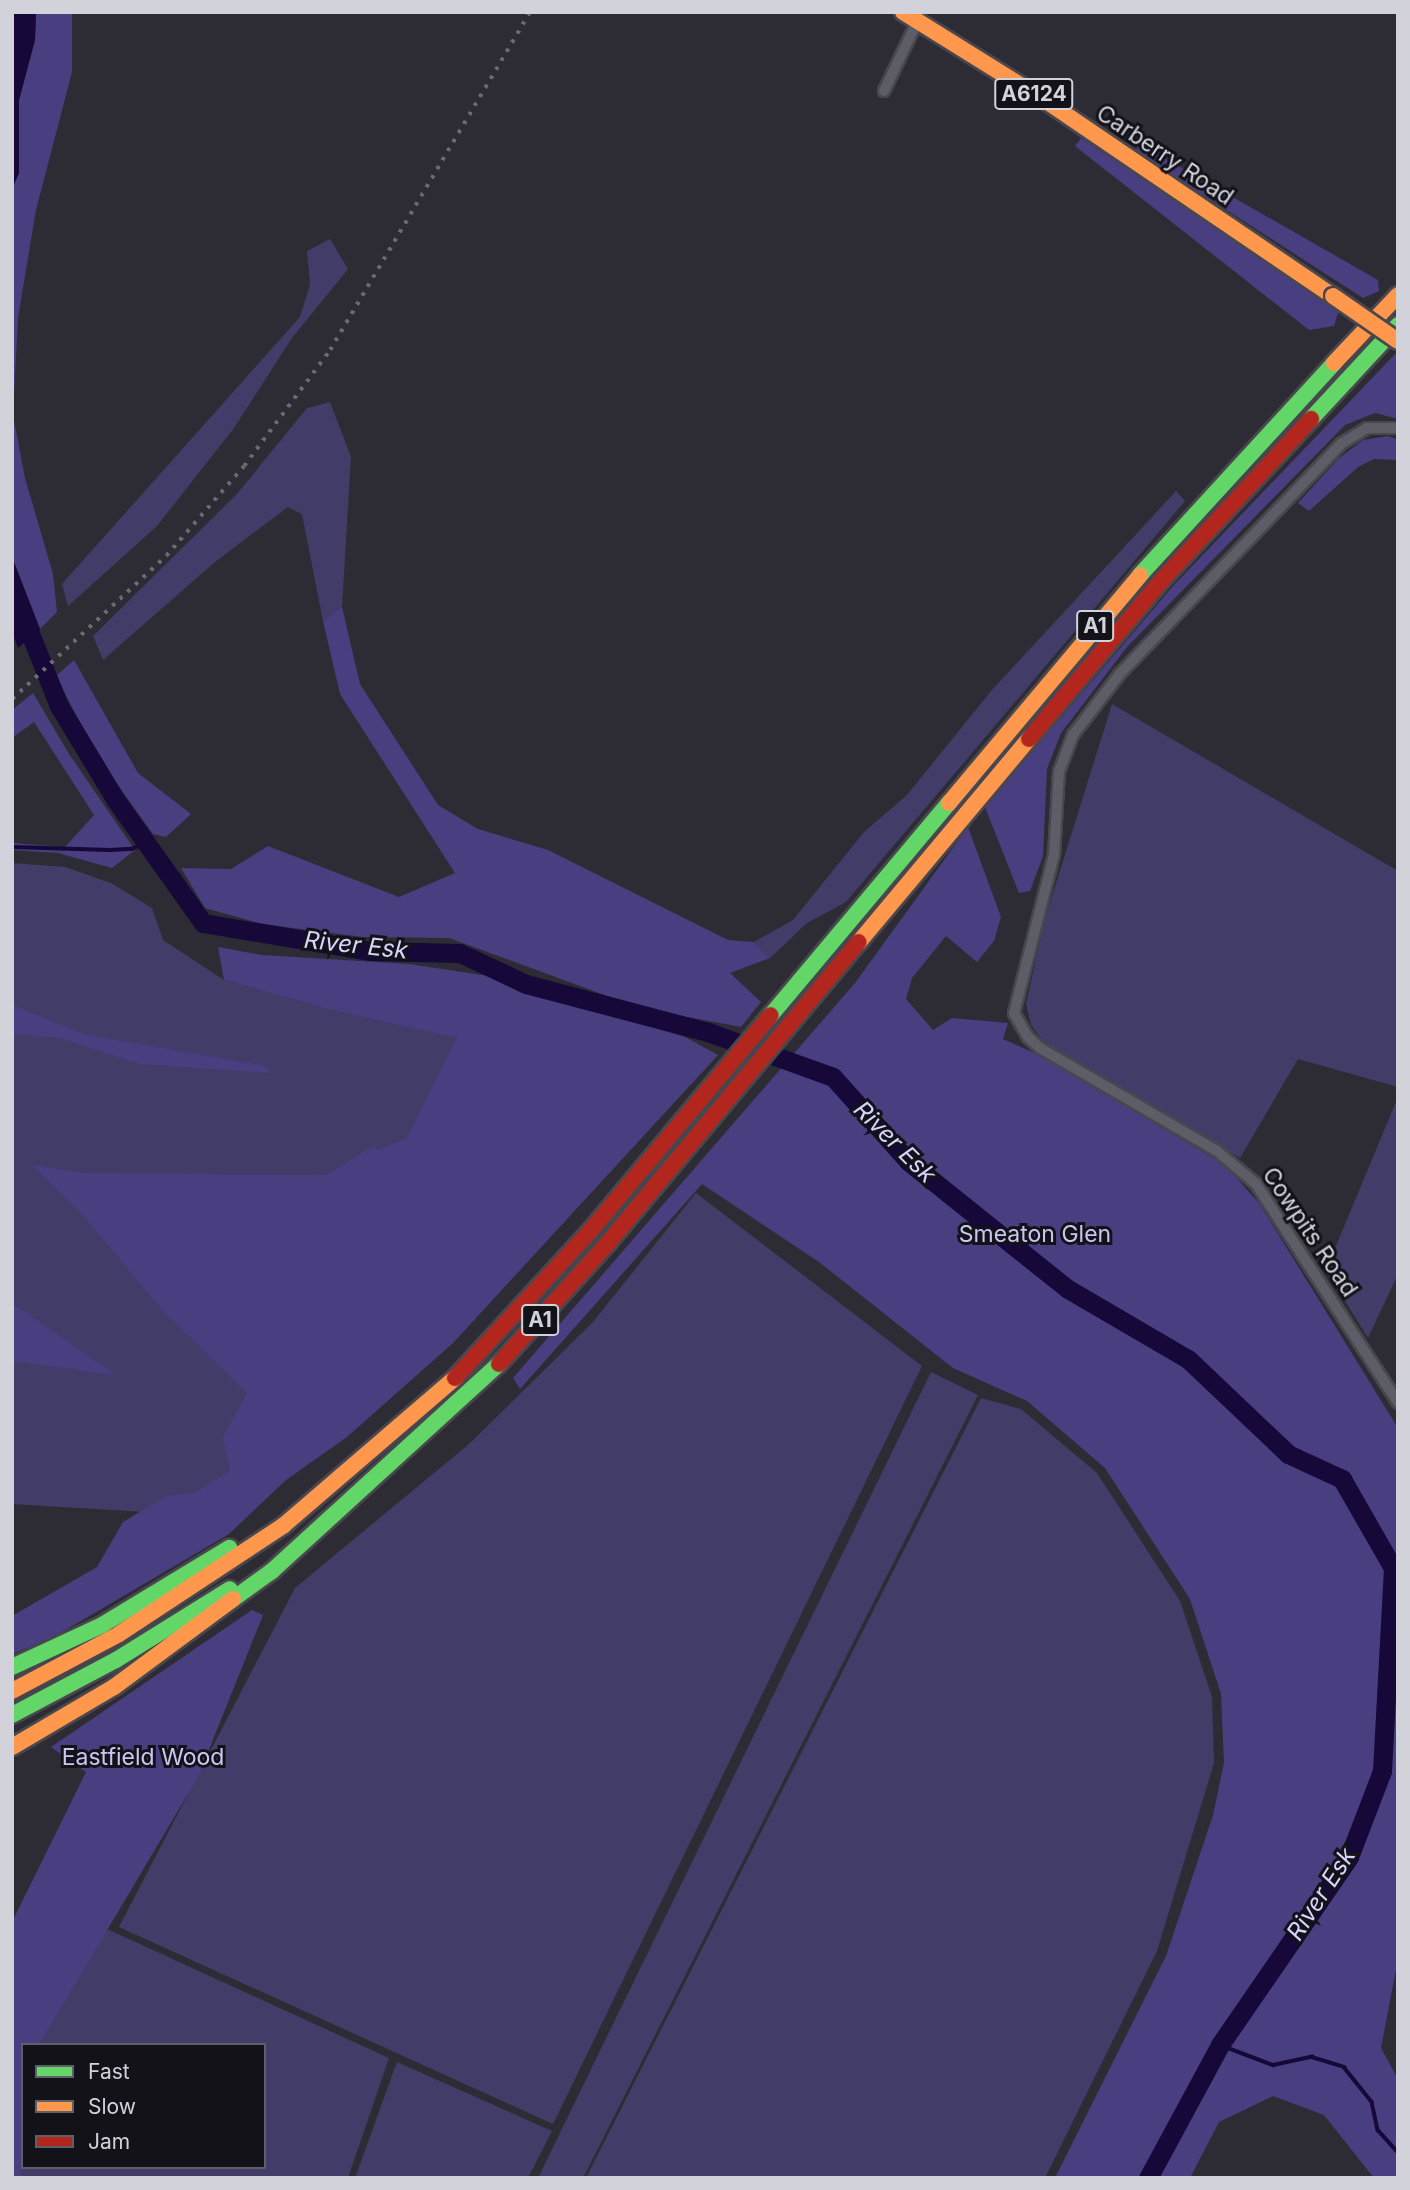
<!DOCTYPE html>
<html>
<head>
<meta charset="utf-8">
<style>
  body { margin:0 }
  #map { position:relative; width:1410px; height:2190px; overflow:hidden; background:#2d2c34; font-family:Inter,sans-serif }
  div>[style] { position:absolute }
  .green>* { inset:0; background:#423c68 }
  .forest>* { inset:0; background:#493e80 }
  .water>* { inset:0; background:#160839 }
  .stream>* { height:3.5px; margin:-1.75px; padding:0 1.75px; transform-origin:1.75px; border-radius:1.75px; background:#160839 }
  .river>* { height:19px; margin:-9.5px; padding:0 9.5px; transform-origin:9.5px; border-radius:9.5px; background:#160839 }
  .roads { filter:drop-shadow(2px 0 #48474e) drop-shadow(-2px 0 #48474e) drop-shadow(0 2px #48474e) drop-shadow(0 -2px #48474e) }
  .street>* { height:10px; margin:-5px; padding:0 5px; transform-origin:5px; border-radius:5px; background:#5d5d68 }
  .fast>* { height:16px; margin:-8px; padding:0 8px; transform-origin:8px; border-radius:8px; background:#63d668 }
  .slow>* { height:16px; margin:-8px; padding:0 8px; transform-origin:8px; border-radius:8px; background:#ff974d }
  .jam>* { height:16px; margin:-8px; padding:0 8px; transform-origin:8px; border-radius:8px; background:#b3261e }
  .rail>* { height:3.5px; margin-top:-1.75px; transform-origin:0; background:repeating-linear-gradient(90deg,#6b6a73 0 3.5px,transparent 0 10.5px) }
  .bridges { filter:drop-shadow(2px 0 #48474e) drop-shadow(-2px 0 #48474e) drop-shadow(0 2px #48474e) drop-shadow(0 -2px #48474e) }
  .slow-bridge>* { height:16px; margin:-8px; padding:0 8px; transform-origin:8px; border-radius:8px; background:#ff974d }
  span { translate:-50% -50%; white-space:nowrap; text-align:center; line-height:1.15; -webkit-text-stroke:6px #131219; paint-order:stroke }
  .shield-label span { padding:2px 5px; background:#131219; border:2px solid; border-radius:5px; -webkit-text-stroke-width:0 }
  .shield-label { font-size:21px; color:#d2d2db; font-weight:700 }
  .street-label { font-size:23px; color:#d2d2db }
  .park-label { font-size:23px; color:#c9c6f1 }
  .water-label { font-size:24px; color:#d6d3ff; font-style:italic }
  .frame { position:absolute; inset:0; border:14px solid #d2d2db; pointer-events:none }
  .legend { position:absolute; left:21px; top:2043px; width:245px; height:126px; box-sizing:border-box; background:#131219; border:2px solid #5f5f67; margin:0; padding:9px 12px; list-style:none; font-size:21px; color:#d2d2db }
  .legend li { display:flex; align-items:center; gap:14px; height:35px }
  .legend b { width:35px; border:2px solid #5f5f67 }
</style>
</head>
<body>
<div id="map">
  <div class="green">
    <i style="clip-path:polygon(330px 239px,348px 269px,292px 338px,234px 428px,157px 526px,68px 606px,62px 584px,300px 317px,310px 284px,307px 251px)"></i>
    <i style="clip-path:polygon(330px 402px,351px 457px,342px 607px,323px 621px,302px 514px,288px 507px,215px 562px,103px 660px,93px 636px,237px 494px,307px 408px)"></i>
    <i style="clip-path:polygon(1176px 491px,1185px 501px,846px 902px,807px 923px,770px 958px,754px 942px,793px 920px,864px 832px,907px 795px,991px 691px)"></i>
    <i style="clip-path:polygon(1112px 704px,1398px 871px,1398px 1087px,1298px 1059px,1240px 1158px,1045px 1044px,1031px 1025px,1026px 1004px,1044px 922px)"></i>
    <i style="clip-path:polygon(12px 863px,65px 867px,111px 883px,152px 908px,163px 940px,224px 980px,335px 1011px,458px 1038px,229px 1491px,145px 1512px,12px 1504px)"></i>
    <i style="clip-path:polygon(1398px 1097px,1398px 1274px,1368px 1338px,1326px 1270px)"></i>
    <i style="clip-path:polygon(696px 1193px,922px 1366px,553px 2124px,119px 1927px,295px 1588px,469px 1444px,593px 1322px)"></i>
    <i style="clip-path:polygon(931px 1372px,978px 1395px,583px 2178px,538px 2178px)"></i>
    <i style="clip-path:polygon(981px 1398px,1021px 1409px,1097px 1473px,1180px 1601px,1212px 1697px,1214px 1763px,1157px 1951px,1045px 2178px,586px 2178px)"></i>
    <i style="clip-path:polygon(107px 1929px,389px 2058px,348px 2178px,21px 2178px,23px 2072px,23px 2167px,264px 2167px,264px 2045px,39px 2045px)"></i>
    <i style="clip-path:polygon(397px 2062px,552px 2131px,528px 2178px,355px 2178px)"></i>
  </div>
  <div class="forest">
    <i style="clip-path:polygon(36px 12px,72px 12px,72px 72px,36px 210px,18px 318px,13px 415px,25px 478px,53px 574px,57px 612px,40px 629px,12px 557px,12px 189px,19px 173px,19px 100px,35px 40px)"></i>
    <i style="clip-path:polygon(1081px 138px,1339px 310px,1334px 326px,1309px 330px,1075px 146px)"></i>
    <i style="clip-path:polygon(1140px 144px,1378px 280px,1379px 291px,1363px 298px,1135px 151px)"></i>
    <i style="clip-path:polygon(1398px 351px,1398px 419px,1375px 413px,1345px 425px,1127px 647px,1061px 733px,1047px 769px,1043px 856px,1030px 891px,1019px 893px,985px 807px,1172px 587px)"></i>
    <i style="clip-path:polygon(1388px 436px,1398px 440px,1398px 460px,1374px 459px,1358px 467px,1309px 511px,1298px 503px,1338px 459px,1363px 440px)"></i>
    <i style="clip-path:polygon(342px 607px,360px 684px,438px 805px,478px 829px,548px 850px,728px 940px,754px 942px,770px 958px,730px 973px,761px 1002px,741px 1027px,640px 1008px,449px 938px,362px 937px,262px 924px,205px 908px,181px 868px,231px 869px,268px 846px,399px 897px,455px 873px,340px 694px,323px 621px)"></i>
    <i style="clip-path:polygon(74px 660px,138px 773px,191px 814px,166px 837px,153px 834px,99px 759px,56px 676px)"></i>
    <i style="clip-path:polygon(33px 693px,69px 754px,135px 850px,112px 868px,58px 853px,12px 850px,12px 843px,65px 847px,94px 815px,34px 722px,12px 738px,12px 710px)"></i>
    <i style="clip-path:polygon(968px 827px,1001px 917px,994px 941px,977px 962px,946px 936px,912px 978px,906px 999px,933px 1030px,952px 1018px,1008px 1023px,1003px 1039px,1041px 1056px,1225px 1165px,1259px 1203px,1398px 1428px,1398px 1959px,1381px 2048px,1398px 2079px,1398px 2178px,1374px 2178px,1324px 2115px,1273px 2096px,1219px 2122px,1190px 2178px,1055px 2178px,1166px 1956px,1213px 1815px,1224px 1763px,1221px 1694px,1190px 1599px,1105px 1468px,1027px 1401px,953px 1368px,819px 1262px,702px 1184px,520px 1389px,513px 1378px,855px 983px)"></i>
    <i style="clip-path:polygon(218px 947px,262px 955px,409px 964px,489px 976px,685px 1037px,718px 1055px,453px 1343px,347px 1437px,286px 1480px,229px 1534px,52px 1638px,12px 1654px,12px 1616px,97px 1567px,123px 1522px,166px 1496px,194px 1493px,230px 1471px,223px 1437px,247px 1393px,165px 1313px,82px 1214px,32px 1165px,85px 1173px,327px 1175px,374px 1145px,378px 1150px,407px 1138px,457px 1038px,335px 1011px,224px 980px)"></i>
    <i style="clip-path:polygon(12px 1005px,86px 1035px,266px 1066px,271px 1073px,140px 1064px,59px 1038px,12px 1033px)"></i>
    <i style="clip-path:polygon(12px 1303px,110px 1371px,113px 1375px,12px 1361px)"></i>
    <i style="clip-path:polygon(252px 1610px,263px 1615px,198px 1777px,39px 2045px,23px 2045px,21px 2178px,12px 2178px,12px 1922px,86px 1772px,51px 1747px)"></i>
  </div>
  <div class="water">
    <i style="clip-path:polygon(12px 12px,36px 12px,35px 40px,19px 100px,19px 173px,12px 189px)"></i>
    <i style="clip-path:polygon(12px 557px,40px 629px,18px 648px,12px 632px)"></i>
  </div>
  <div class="stream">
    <i style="left:12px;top:847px;width:98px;rotate:1.8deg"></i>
    <i style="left:110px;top:850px;width:22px;rotate:-3deg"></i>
    <i style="left:132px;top:849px;width:16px;rotate:-27deg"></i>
    <i style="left:1387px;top:1687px;width:11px;rotate:-10deg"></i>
    <i style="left:1220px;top:2045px;width:57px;rotate:20.7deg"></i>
    <i style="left:1273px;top:2065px;width:40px;rotate:-12deg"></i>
    <i style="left:1312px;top:2057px;width:34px;rotate:17deg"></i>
    <i style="left:1344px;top:2067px;width:45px;rotate:51.3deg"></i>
    <i style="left:1372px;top:2102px;width:29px;rotate:78deg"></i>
    <i style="left:1378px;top:2130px;width:30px;rotate:48deg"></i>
  </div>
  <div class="river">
    <i style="left:12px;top:588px;width:127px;rotate:68.3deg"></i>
    <i style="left:59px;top:706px;width:109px;rotate:58.9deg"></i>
    <i style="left:115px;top:799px;width:152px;rotate:54.6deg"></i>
    <i style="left:203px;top:923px;width:170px;rotate:9.5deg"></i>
    <i style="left:371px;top:951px;width:89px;rotate:1.3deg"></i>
    <i style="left:460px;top:953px;width:73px;rotate:25.2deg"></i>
    <i style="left:526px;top:984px;width:188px;rotate:14.8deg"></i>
    <i style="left:708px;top:1032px;width:133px;rotate:19.8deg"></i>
    <i style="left:833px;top:1077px;width:113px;rotate:48.2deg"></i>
    <i style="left:908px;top:1161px;width:205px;rotate:38.7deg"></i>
    <i style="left:1068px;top:1289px;width:139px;rotate:30.3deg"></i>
    <i style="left:1188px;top:1359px;width:138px;rotate:43.5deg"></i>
    <i style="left:1288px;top:1454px;width:60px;rotate:24.8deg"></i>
    <i style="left:1342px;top:1479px;width:103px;rotate:60.2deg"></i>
    <i style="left:1393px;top:1568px;width:203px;rotate:93.1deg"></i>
    <i style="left:1382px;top:1771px;width:92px;rotate:111deg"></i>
    <i style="left:1349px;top:1857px;width:228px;rotate:124.5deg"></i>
    <i style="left:1220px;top:2045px;width:151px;rotate:118.4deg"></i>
  </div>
  <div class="roads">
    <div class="street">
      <i style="left:884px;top:91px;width:76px;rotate:-64.4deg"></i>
      <i style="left:1398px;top:428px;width:31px;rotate:180deg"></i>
      <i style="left:1367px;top:428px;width:29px;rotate:149deg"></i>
      <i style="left:1342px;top:443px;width:322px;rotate:133.9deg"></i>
      <i style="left:1119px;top:675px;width:76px;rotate:127.5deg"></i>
      <i style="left:1073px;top:735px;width:39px;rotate:111deg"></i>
      <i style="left:1059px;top:771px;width:84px;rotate:93.4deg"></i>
      <i style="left:1054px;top:855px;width:163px;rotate:104.2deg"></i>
      <i style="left:1014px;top:1013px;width:28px;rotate:60deg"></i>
      <i style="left:1028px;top:1037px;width:16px;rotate:43deg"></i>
      <i style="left:1040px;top:1048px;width:205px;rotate:30.2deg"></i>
      <i style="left:1217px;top:1151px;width:51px;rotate:40.2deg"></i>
      <i style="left:1256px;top:1184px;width:261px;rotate:57deg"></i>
    </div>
    <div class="fast">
      <i style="left:1311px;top:419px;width:128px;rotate:-47.2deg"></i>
      <i style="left:1140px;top:575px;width:287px;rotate:-47.5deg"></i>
      <i style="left:771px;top:1015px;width:277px;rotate:-50deg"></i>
      <i style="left:233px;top:1599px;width:48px;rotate:-35.7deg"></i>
      <i style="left:272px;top:1571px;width:307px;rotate:-42.4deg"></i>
      <i style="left:12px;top:1667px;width:99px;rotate:-25deg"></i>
      <i style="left:102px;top:1625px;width:149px;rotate:-31.2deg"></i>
      <i style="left:12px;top:1715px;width:118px;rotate:-27.9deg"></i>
      <i style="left:116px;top:1660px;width:134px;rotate:-31.9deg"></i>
    </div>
    <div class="slow">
      <i style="left:903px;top:12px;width:165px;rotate:31.9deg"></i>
      <i style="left:1043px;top:99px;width:351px;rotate:34.2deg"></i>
      <i style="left:1334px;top:363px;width:93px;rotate:-46.7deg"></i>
      <i style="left:949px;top:803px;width:297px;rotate:-50deg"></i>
      <i style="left:859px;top:942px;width:265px;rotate:-50.1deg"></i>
      <i style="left:12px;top:1691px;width:121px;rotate:-28deg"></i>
      <i style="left:119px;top:1634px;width:198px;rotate:-33.4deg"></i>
      <i style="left:284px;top:1525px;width:225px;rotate:-40.7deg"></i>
      <i style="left:12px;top:1747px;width:118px;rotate:-30.5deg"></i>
      <i style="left:114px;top:1687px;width:148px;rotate:-36.5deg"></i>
    </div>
    <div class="jam">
      <i style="left:1029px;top:739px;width:206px;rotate:-50.1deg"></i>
      <i style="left:1161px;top:581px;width:221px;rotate:-47.2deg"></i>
      <i style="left:499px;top:1364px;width:161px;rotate:-48deg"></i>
      <i style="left:607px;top:1244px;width:393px;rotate:-50.2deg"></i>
      <i style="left:455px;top:1378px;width:201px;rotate:-47.4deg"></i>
      <i style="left:591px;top:1230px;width:280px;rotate:-50.1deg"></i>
    </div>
  </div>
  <div class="rail">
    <i style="left:12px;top:699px;width:210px;rotate:-42.9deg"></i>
    <i style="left:166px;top:556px;width:119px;rotate:-49.1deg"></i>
    <i style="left:244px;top:466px;width:144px;rotate:-53.4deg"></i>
    <i style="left:330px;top:350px;width:393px;rotate:-59.4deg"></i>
  </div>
  <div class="bridges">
    <div class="slow-bridge">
      <i style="left:1333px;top:296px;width:79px;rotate:34.7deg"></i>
    </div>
  </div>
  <div class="shield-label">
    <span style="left:1034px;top:94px">A6124</span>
    <span style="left:1095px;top:626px">A1</span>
    <span style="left:540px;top:1320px">A1</span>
  </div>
  <div class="street-label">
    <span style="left:1165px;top:155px;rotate:34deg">Carberry Road</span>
    <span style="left:1310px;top:1232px;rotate:56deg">Cowpits Road</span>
  </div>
  <div class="park-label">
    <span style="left:1035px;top:1234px">Smeaton Glen</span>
    <span style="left:143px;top:1757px">Eastfield Wood</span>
  </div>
  <div class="water-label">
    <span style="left:356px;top:945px;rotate:6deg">River Esk</span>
    <span style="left:895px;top:1142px;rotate:45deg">River Esk</span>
    <span style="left:1321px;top:1894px;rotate:-57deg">River Esk</span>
  </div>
  <div class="frame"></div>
  <ul class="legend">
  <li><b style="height:9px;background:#63d668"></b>Fast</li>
  <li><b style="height:9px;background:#ff974d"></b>Slow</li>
  <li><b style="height:9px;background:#b3261e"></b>Jam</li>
  </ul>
</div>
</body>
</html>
